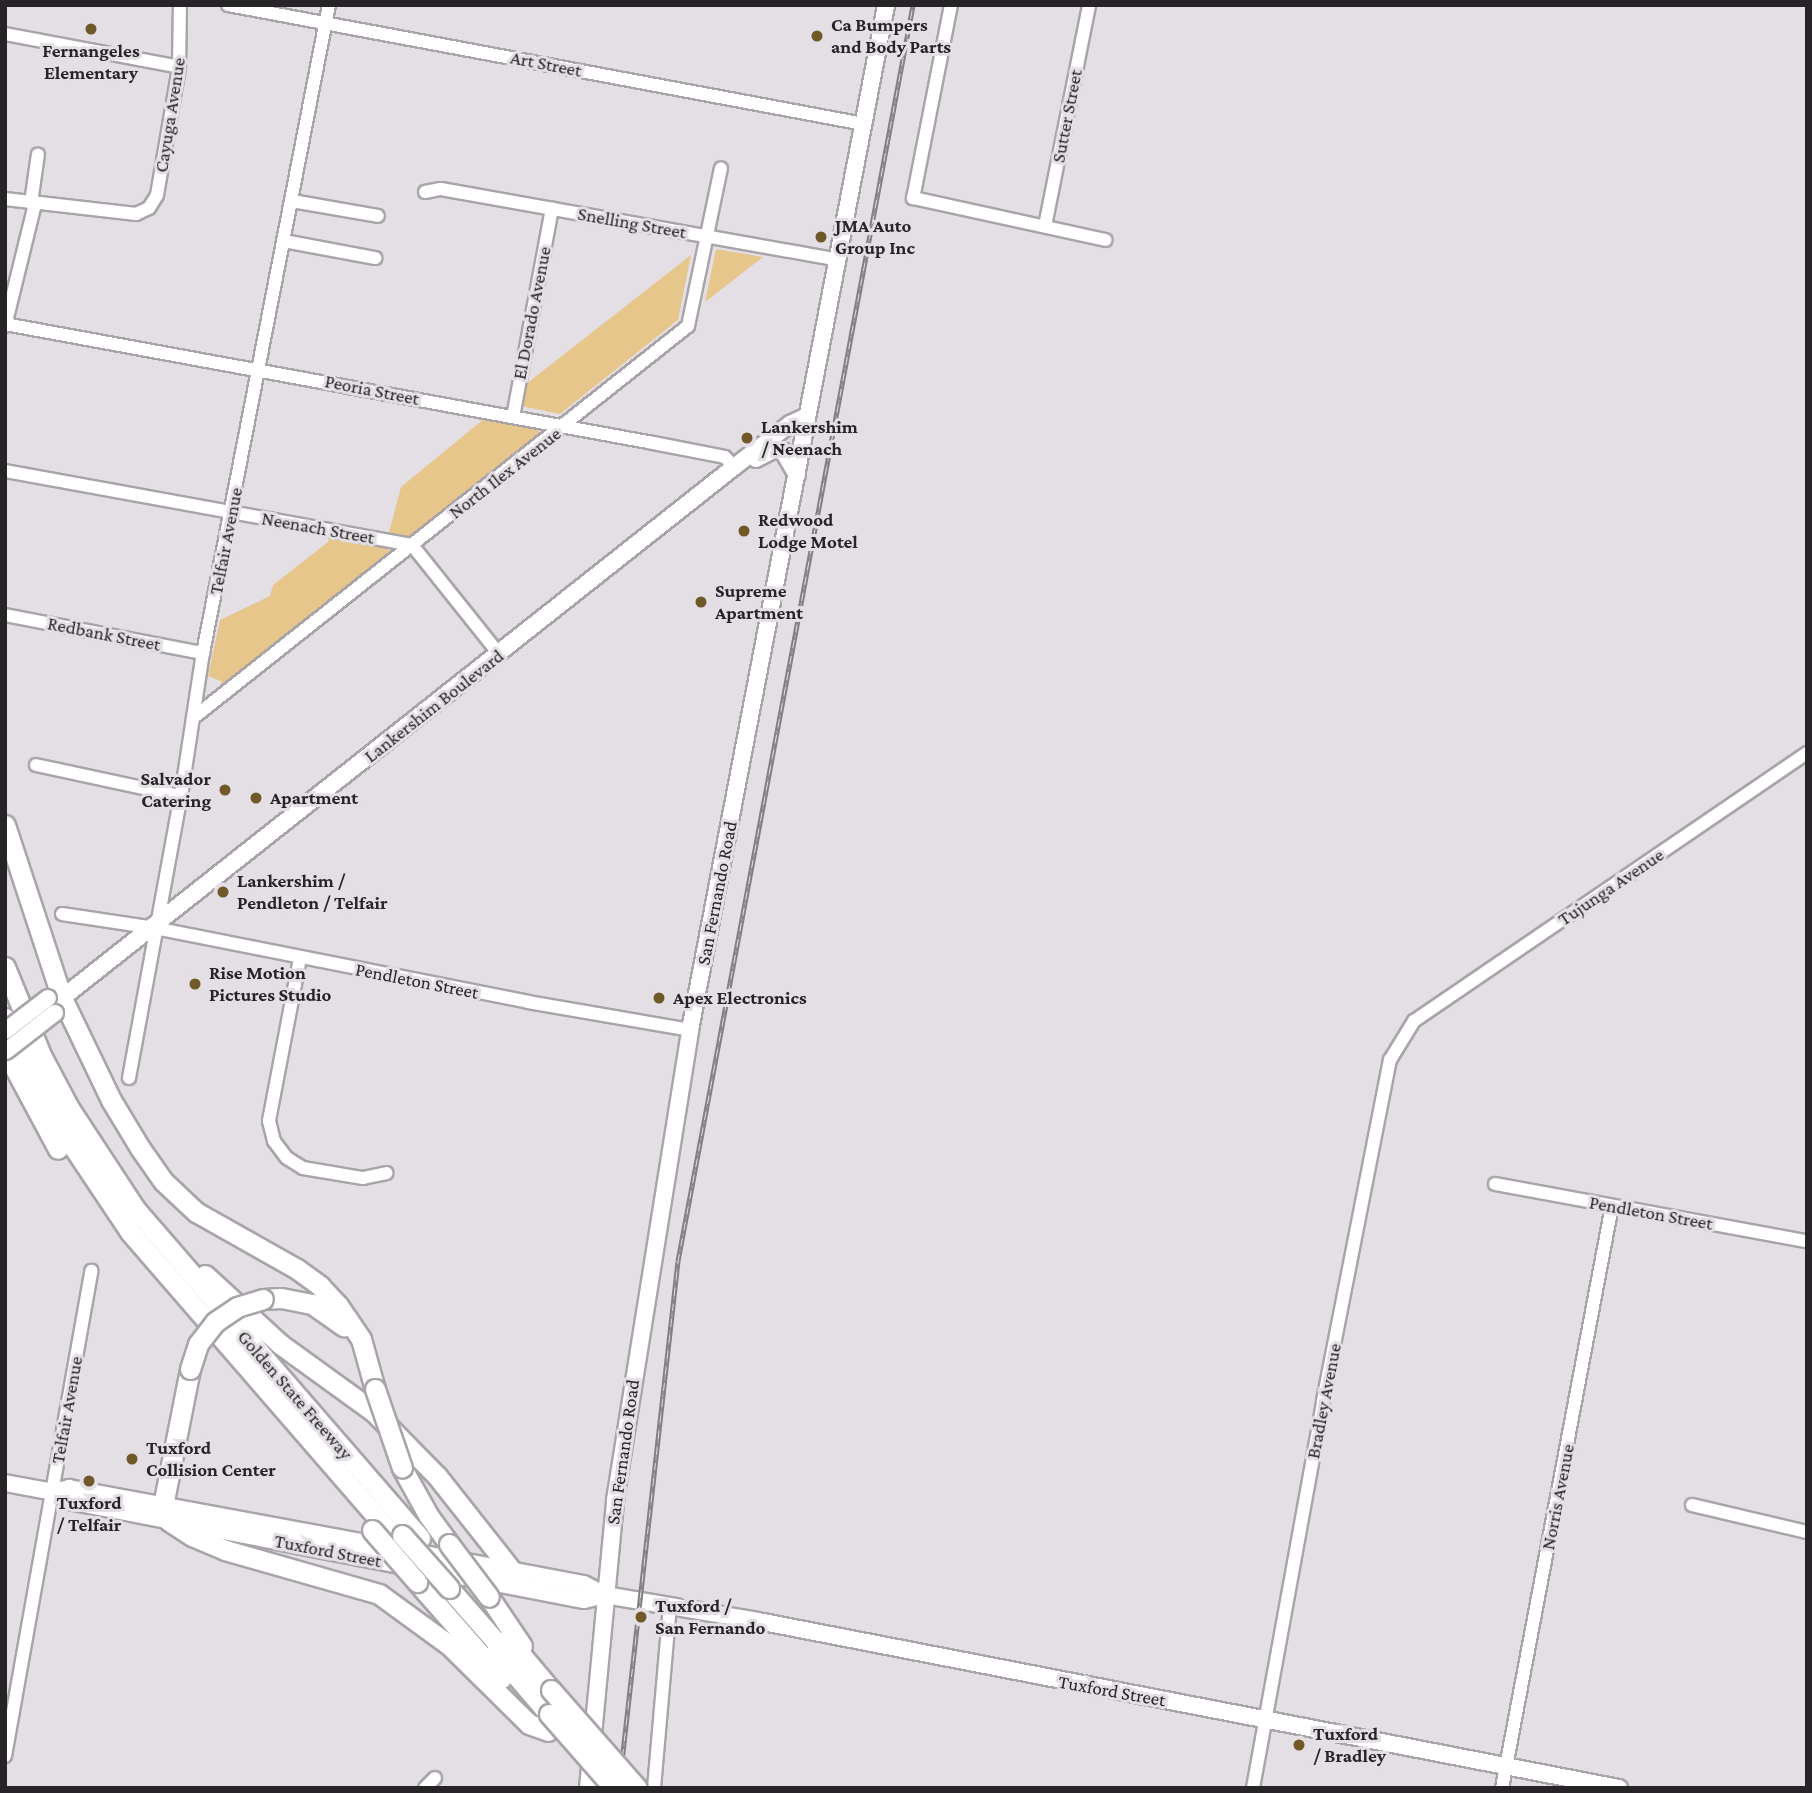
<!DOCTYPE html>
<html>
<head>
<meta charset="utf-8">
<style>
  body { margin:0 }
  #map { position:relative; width:1812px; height:1793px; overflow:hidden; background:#e3dfe5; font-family:"Crimson Pro",serif }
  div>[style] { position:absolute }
  .green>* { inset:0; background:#e7c68c }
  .roads { filter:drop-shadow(2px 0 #a8a4a9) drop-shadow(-2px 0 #a8a4a9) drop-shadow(0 2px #a8a4a9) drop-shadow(0 -2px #a8a4a9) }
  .minor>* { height:12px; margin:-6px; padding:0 6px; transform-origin:6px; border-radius:6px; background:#fff }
  .major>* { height:16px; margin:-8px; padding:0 8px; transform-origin:8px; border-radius:8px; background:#fff }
  .highway>* { height:19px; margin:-9.5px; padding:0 9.5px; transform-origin:9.5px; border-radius:9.5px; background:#fff }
  .rail>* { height:5px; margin-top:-2.5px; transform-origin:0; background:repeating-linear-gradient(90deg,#e3dfe5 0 8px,#827f83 0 16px); box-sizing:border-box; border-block:2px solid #827f83 }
  .bridges { filter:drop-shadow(2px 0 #a8a4a9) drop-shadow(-2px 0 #a8a4a9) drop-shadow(0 2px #a8a4a9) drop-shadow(0 -2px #a8a4a9) }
  .major-bridge>* { height:16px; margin:-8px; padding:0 8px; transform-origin:8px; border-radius:8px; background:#fff }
  .highway-bridge>* { height:19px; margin:-9.5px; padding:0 9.5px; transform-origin:9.5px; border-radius:9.5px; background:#fff }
  .dots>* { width:19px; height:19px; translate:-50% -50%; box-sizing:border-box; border:4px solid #e3dfe5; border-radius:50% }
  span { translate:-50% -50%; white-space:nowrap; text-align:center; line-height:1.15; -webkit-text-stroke:6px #e3dfe5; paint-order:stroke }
  .poi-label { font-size:19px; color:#262426; font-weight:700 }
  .left { translate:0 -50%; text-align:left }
  .right { translate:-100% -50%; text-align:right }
  .street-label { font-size:19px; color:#262426 }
  .frame { position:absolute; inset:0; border:7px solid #262426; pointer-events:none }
</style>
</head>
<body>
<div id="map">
  <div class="green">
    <i style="clip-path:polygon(716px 249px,763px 257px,705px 302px)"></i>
    <i style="clip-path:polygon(691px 255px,678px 320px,560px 414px,521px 406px,526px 384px)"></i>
    <i style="clip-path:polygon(485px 418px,538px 429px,540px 438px,411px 537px,389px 533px,401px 487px)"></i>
    <i style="clip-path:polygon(329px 535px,387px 546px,390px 555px,222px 687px,221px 681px,208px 676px,220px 620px,270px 596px,273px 585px,328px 542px)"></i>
  </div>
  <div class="roads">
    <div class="minor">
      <i style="left:228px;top:5px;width:647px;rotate:10.6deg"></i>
      <i style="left:951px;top:5px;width:197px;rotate:101.1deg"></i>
      <i style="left:913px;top:198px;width:197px;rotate:12.3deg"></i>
      <i style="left:5px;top:34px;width:177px;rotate:10.7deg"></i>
      <i style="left:425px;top:192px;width:16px;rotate:-11deg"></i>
      <i style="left:441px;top:189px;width:404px;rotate:10.1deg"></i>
      <i style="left:5px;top:199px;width:132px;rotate:6.5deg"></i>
      <i style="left:136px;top:214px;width:14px;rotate:-25deg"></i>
      <i style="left:149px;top:208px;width:15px;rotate:-58deg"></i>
      <i style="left:157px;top:195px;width:130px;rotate:-80.2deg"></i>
      <i style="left:179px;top:67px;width:62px;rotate:-89.1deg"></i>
      <i style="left:292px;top:201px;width:87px;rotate:9.9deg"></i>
      <i style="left:31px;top:203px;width:49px;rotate:-81.9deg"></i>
      <i style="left:1045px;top:226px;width:225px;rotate:-78.7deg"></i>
      <i style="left:284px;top:241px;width:93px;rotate:10.6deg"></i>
      <i style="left:5px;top:324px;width:654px;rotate:10.4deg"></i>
      <i style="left:648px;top:442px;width:78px;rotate:11deg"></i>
      <i style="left:725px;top:457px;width:13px;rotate:48deg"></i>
      <i style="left:5px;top:326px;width:126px;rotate:-76.2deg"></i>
      <i style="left:513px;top:417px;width:212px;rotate:-79.4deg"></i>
      <i style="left:5px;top:471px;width:414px;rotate:10.3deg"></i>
      <i style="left:412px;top:545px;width:139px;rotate:51.4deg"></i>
      <i style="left:5px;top:615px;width:202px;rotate:10.9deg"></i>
      <i style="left:193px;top:718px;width:631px;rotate:-38.38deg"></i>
      <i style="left:688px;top:326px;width:161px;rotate:-78.2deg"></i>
      <i style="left:36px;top:765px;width:148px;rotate:12.1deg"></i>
      <i style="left:62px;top:914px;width:94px;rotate:8.6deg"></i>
      <i style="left:155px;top:928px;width:380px;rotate:11.2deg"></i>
      <i style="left:528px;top:1002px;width:164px;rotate:9.8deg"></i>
      <i style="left:300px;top:958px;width:166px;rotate:100.8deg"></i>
      <i style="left:269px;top:1121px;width:21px;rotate:76deg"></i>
      <i style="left:274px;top:1141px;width:21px;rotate:53deg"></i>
      <i style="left:287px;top:1158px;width:19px;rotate:32deg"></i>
      <i style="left:303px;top:1168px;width:61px;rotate:9.5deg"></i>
      <i style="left:363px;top:1178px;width:24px;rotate:-12deg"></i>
      <i style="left:129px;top:1078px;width:287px;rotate:-79.6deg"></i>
      <i style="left:181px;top:796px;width:145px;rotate:-81.3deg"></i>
      <i style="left:203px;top:653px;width:660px;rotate:-79deg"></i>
      <i style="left:1495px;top:1184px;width:317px;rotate:10.4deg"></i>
      <i style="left:1692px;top:1505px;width:118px;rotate:13.2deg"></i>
      <i style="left:5px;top:1756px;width:493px;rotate:-79.9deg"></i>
      <i style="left:425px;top:1788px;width:14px;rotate:-45deg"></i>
      <i style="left:654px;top:1788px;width:184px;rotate:-85deg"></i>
      <i style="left:1253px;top:1788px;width:393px;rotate:-79.7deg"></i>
      <i style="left:1323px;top:1401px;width:348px;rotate:-78.9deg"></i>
      <i style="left:1390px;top:1060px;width:46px;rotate:-58.4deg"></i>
      <i style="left:1414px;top:1021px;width:476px;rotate:-34.3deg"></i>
      <i style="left:1502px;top:1788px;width:592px;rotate:-79.3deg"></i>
    </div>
    <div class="major">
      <i style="left:756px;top:459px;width:19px;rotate:-28deg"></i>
      <i style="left:773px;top:450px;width:10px;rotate:6deg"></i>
      <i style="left:783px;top:451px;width:28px;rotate:60deg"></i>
      <i style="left:57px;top:1008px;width:11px;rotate:-63deg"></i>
      <i style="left:62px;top:998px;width:856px;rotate:-38.32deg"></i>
      <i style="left:734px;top:467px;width:71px;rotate:-37.5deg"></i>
      <i style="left:790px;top:424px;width:19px;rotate:-25deg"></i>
      <i style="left:5px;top:1483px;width:50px;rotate:10.4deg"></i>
      <i style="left:54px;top:1492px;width:17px;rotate:33deg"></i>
      <i style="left:68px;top:1501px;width:344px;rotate:10.9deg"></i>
      <i style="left:54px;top:1492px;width:16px;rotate:-15deg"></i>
      <i style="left:69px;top:1488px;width:329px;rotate:10.5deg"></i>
      <i style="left:414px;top:1552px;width:173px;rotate:10.7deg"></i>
      <i style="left:584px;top:1584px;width:24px;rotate:28deg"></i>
      <i style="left:605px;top:1595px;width:155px;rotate:9.6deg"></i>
      <i style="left:758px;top:1621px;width:877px;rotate:10.98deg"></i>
      <i style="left:428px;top:1570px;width:159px;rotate:10.9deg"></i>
      <i style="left:584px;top:1600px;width:22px;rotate:-13deg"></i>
      <i style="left:588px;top:1788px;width:289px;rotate:-84.6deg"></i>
      <i style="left:615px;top:1500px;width:476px;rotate:-80.9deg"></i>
      <i style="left:690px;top:1030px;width:1044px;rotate:-79.17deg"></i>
    </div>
    <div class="highway">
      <i style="left:5px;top:825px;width:182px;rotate:71.8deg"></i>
      <i style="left:62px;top:998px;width:113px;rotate:64.3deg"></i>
      <i style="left:111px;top:1100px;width:56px;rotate:58.9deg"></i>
      <i style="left:140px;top:1148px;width:40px;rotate:55.1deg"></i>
      <i style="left:163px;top:1181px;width:45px;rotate:43.2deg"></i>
      <i style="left:196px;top:1212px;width:116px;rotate:29.4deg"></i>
      <i style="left:297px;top:1269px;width:29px;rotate:36deg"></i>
      <i style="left:320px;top:1286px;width:26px;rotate:47deg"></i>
      <i style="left:338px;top:1305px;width:41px;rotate:55.9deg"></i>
      <i style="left:361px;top:1339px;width:52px;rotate:74.4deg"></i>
      <i style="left:5px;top:967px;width:97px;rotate:67.7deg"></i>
      <i style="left:42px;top:1057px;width:58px;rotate:62.1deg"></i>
      <i style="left:69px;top:1108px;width:122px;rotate:56.7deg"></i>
      <i style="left:136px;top:1210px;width:434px;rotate:49.1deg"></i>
      <i style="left:5px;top:1018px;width:126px;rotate:63deg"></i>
      <i style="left:62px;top:1130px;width:123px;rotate:56.3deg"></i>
      <i style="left:130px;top:1232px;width:398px;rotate:49.1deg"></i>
      <i style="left:13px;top:1065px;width:95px;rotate:61.8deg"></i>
      <i style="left:205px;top:1275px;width:102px;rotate:42.6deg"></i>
      <i style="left:280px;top:1344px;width:116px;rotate:35.9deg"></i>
      <i style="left:374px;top:1412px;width:90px;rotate:45.5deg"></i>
      <i style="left:437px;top:1476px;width:121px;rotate:51.7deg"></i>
      <i style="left:263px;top:1299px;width:18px;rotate:-3deg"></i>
      <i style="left:281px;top:1298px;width:32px;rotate:11deg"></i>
      <i style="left:312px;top:1304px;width:39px;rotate:35deg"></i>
      <i style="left:190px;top:1369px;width:139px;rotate:101.2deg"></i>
      <i style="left:163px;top:1505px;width:17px;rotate:69deg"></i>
      <i style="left:169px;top:1521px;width:27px;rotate:33deg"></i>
      <i style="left:192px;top:1536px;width:36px;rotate:23deg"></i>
      <i style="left:225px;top:1550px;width:160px;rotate:15.9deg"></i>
      <i style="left:379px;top:1594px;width:87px;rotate:36.1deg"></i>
      <i style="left:449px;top:1645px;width:112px;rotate:44.6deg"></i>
      <i style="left:529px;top:1724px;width:20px;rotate:20deg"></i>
      <i style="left:402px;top:1468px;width:54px;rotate:61deg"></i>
      <i style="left:428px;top:1515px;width:36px;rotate:54deg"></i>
      <i style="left:417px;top:1582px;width:128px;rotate:48.8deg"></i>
      <i style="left:449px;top:1588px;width:93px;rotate:48.9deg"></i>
      <i style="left:489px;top:1597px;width:59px;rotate:56deg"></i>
      <i style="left:508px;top:1639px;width:67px;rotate:49.9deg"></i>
      <i style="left:496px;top:1652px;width:82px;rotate:49.5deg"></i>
    </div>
  </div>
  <div class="rail">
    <i style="left:619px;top:1788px;width:530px;rotate:-83.61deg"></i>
    <i style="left:678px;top:1261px;width:1278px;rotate:-79.4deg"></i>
  </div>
  <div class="bridges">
    <div class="major-bridge">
      <i style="left:5px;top:1031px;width:54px;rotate:-37.5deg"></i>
      <i style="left:6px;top:1051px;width:62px;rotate:-37.8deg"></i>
    </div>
    <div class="highway-bridge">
      <i style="left:190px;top:1369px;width:26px;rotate:-72deg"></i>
      <i style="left:198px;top:1344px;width:28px;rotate:-52deg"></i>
      <i style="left:215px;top:1322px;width:27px;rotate:-34deg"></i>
      <i style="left:237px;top:1307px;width:27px;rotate:-17deg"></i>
      <i style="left:375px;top:1389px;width:83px;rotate:71.1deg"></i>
      <i style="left:372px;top:1530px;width:69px;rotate:49.1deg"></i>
      <i style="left:402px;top:1535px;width:71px;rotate:48.4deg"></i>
      <i style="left:449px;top:1544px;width:66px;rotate:53deg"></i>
      <i style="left:551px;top:1690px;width:130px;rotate:48.7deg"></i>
      <i style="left:549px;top:1714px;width:98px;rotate:48.7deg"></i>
    </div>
  </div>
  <div class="dots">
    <i style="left:91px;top:29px;background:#715829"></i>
    <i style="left:817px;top:36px;background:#715829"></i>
    <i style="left:821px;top:237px;background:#715829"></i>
    <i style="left:747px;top:438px;background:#715829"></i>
    <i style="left:744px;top:531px;background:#715829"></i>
    <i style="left:701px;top:602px;background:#715829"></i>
    <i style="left:225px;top:790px;background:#715829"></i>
    <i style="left:256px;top:798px;background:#715829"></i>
    <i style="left:223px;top:892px;background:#715829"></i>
    <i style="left:195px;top:984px;background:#715829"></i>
    <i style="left:659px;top:998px;background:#715829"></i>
    <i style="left:132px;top:1459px;background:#715829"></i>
    <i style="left:89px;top:1481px;background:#715829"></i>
    <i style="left:641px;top:1617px;background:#715829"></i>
    <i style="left:1299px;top:1745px;background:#715829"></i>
  </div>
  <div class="poi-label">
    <span class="left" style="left:831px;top:36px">Ca Bumpers<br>and Body Parts</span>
    <span style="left:91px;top:62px">Fernangeles<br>Elementary</span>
    <span class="left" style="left:835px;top:237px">JMA Auto<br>Group Inc</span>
    <span class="left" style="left:761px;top:438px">Lankershim<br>/ Neenach</span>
    <span class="left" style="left:758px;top:531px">Redwood<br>Lodge Motel</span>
    <span class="left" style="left:715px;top:602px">Supreme<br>Apartment</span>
    <span class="right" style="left:211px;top:790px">Salvador<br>Catering</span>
    <span class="left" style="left:270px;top:798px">Apartment</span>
    <span class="left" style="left:237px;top:892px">Lankershim /<br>Pendleton / Telfair</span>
    <span class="left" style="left:209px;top:984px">Rise Motion<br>Pictures Studio</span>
    <span class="left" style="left:673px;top:998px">Apex Electronics</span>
    <span class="left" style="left:146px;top:1459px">Tuxford<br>Collision Center</span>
    <span style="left:89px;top:1514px">Tuxford<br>/ Telfair</span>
    <span class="left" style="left:655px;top:1617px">Tuxford /<br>San Fernando</span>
    <span class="left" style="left:1313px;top:1745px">Tuxford<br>/ Bradley</span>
  </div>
  <div class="street-label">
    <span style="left:546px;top:64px;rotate:11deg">Art Street</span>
    <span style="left:170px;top:115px;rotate:-81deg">Cayuga Avenue</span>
    <span style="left:1067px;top:116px;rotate:-79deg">Sutter Street</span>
    <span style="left:632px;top:223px;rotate:10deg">Snelling Street</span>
    <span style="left:532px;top:313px;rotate:-79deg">El Dorado Avenue</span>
    <span style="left:372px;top:390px;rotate:11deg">Peoria Street</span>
    <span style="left:505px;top:473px;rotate:-38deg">North Ilex Avenue</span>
    <span style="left:318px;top:528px;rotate:10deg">Neenach Street</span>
    <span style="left:226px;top:541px;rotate:-79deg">Telfair Avenue</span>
    <span style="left:104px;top:634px;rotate:11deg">Redbank Street</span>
    <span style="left:434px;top:706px;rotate:-38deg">Lankershim Boulevard</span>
    <span style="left:1611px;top:887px;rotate:-34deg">Tujunga Avenue</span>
    <span style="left:717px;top:893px;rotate:-79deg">San Fernando Road</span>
    <span style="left:417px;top:981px;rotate:11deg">Pendleton Street</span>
    <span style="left:1651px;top:1213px;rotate:10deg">Pendleton Street</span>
    <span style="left:295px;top:1395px;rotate:49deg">Golden State Freeway</span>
    <span style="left:1324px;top:1401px;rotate:-79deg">Bradley Avenue</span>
    <span style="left:67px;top:1410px;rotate:-80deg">Telfair Avenue</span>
    <span style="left:623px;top:1452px;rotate:-82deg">San Fernando Road</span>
    <span style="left:1558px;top:1497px;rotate:-79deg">Norris Avenue</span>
    <span style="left:328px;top:1551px;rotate:11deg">Tuxford Street</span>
    <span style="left:1112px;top:1691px;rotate:10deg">Tuxford Street</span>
  </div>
  <div class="frame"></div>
</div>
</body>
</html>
